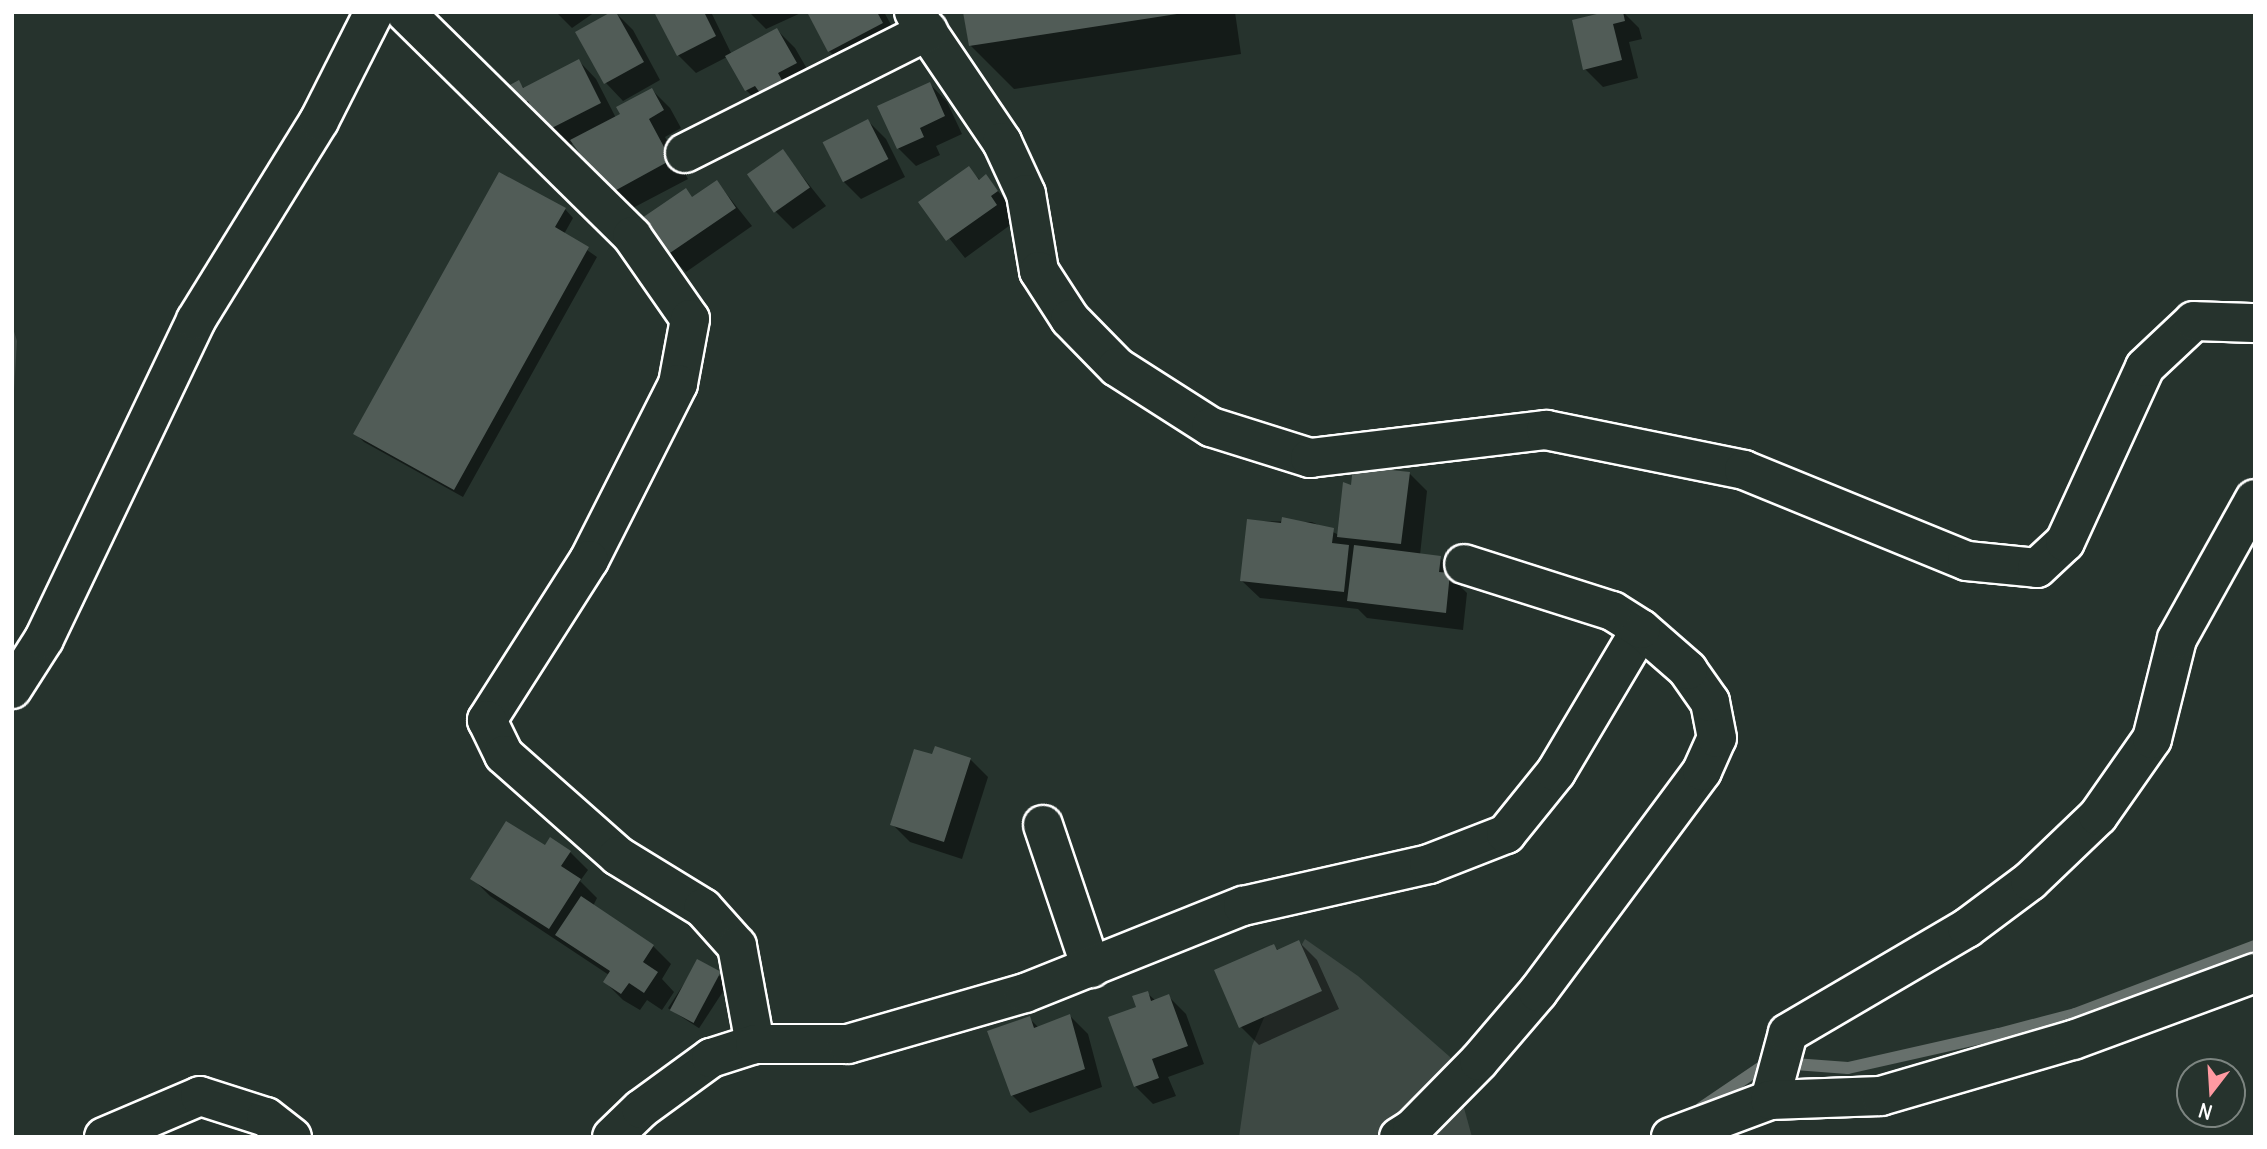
<!DOCTYPE html>
<html>
<head>
<meta charset="utf-8">
<style>
  body { margin:0 }
  #map { position:relative; width:2267px; height:1149px; overflow:hidden; background:#26332d; font-family:Delius,sans-serif }
  div>[style] { position:absolute }
  .green>* { inset:0; background:#3e4944 }
  .shadow>* { inset:0; background:#0007; transform-origin:0 0 }
  .stream>* { height:12px; margin:-6px; padding:0 6px; transform-origin:6px; border-radius:6px; background:#67706c }
  .building>* { inset:0; background:#515c57; transform-origin:0 0 }
  .roads { filter:drop-shadow(2px 0 #fff) drop-shadow(-2px 0 #fff) drop-shadow(0 2px #fff) drop-shadow(0 -2px #fff) }
  .minor>* { height:38px; margin:-19px; padding:0 19px; transform-origin:19px; border-radius:19px; background:#26332d }
  span { translate:-50% -50%; white-space:nowrap; text-align:center; line-height:1.15; -webkit-text-stroke:6px #26332d; paint-order:stroke }
  .frame { position:absolute; inset:0; border:14px solid #fff; pointer-events:none }
  .north { position:absolute; left:2176px; top:1058px; width:70px; height:70px; box-sizing:border-box; background:#26332d; border:2px solid #7d8581; border-radius:50%; rotate:197deg; font-size:19px; font-weight:700; line-height:28px; text-align:center; color:#fff }
  .north::after { content:''; display:block; margin:auto; width:24px; height:32px; background:#ff9aa2; clip-path:polygon(50% 0,100% 100%,50% 72%,0 100%) }
</style>
</head>
<body>
<div id="map">
  <div class="green">
    <i style="clip-path:polygon(12px 325px,17px 341px,12px 424px)"></i>
    <i style="clip-path:polygon(1305px 939px,1358px 976px,1450px 1057px,1472px 1137px,1239px 1137px,1252px 1046px,1276px 989px)"></i>
  </div>
  <div class="shadow">
    <i style="clip-path:polygon(556px 12px,595px 12px,572px 28px)"></i>
    <i style="clip-path:polygon(615px 12px,633px 30px,660px 80px,623px 101px,606px 83px)"></i>
    <i style="clip-path:polygon(656px 12px,711px 12px,732px 55px,777px 30px,795px 48px,814px 81px,764px 108px,746px 90px,727px 57px,696px 73px,678px 55px)"></i>
    <i style="clip-path:polygon(749px 12px,803px 12px,766px 29px)"></i>
    <i style="clip-path:polygon(809px 12px,884px 12px,900px 41px,847px 68px,829px 51px)"></i>
    <i style="clip-path:polygon(965px 12px,1235px 12px,1241px 54px,1014px 89px,970px 45px)"></i>
    <i style="clip-path:polygon(1613px 12px,1623px 12px,1639px 28px,1642px 39px,1629px 42px,1638px 78px,1603px 87px,1585px 69px)"></i>
    <i style="clip-path:polygon(579px 61px,596px 79px,616px 118px,652px 90px,670px 108px,681px 128px,665px 137px,688px 179px,629px 210px,574px 143px,563px 149px,518px 106px,519px 83px,525px 89px)"></i>
    <i style="clip-path:polygon(930px 84px,947px 102px,962px 134px,936px 146px,940px 155px,916px 166px,898px 148px)"></i>
    <i style="clip-path:polygon(868px 121px,886px 139px,905px 177px,861px 199px,843px 181px)"></i>
    <i style="clip-path:polygon(783px 152px,826px 206px,793px 229px,775px 211px)"></i>
    <i style="clip-path:polygon(969px 169px,981px 181px,986px 177px,1014px 210px,1007px 215px,1013px 223px,965px 258px,921px 203px)"></i>
    <i style="clip-path:polygon(717px 182px,752px 226px,686px 272px,668px 254px,693px 198px)"></i>
    <i style="clip-path:polygon(565px 209px,573px 218px,564px 234px,597px 257px,463px 497px,364px 442px,356px 434px)"></i>
    <i style="clip-path:polygon(1409px 473px,1427px 491px,1420px 555px,1440px 558px,1458px 576px,1457px 583px,1467px 593px,1463px 630px,1367px 618px,1358px 609px,1260px 598px,1242px 581px,1248px 521px,1312px 522px,1339px 535px,1353px 488px)"></i>
    <i style="clip-path:polygon(933px 756px,970px 759px,988px 777px,962px 859px,910px 842px,892px 824px)"></i>
    <i style="clip-path:polygon(545px 848px,570px 852px,588px 870px,580px 881px,597px 898px,593px 906px,653px 946px,671px 964px,662px 979px,674px 992px,662px 1010px,647px 1000px,640px 1010px,623px 1000px,605px 982px,609px 975px,490px 896px,472px 878px)"></i>
    <i style="clip-path:polygon(1299px 942px,1317px 960px,1339px 1009px,1259px 1045px,1241px 1027px,1216px 971px,1274px 946px,1279px 951px)"></i>
    <i style="left:698px;top:962px;width:37px;height:55px;rotate:33deg"></i>
    <i style="clip-path:polygon(1147px 993px,1156px 1001px,1168px 996px,1186px 1014px,1204px 1064px,1168px 1077px,1176px 1096px,1153px 1104px,1135px 1086px,1138px 1008px)"></i>
    <i style="clip-path:polygon(1070px 1016px,1088px 1034px,1102px 1087px,1030px 1113px,1012px 1095px,1029px 1018px,1039px 1028px)"></i>
  </div>
  <div class="stream">
    <i style="left:1701px;top:1108px;width:82px;rotate:-34.1deg"></i>
    <i style="left:1769px;top:1062px;width:79px;rotate:4.3deg"></i>
    <i style="left:1848px;top:1068px;width:155px;rotate:-12.7deg"></i>
    <i style="left:1999px;top:1034px;width:79px;rotate:-14.7deg"></i>
    <i style="left:2075px;top:1014px;width:192px;rotate:-20.7deg"></i>
  </div>
  <div class="building">
    <i style="clip-path:polygon(611px 12px,616px 12px,644px 62px,604px 84px,575px 32px)"></i>
    <i style="clip-path:polygon(654px 12px,704px 12px,716px 36px,677px 56px)"></i>
    <i style="clip-path:polygon(807px 12px,877px 12px,883px 23px,828px 52px)"></i>
    <i style="clip-path:polygon(963px 12px,1177px 12px,1177px 14px,969px 46px)"></i>
    <i style="clip-path:polygon(1605px 12px,1623px 12px,1625px 21px,1613px 24px,1622px 60px,1583px 70px,1572px 20px)"></i>
    <i style="clip-path:polygon(777px 28px,797px 63px,778px 73px,783px 82px,760px 93px,755px 86px,745px 91px,725px 56px)"></i>
    <i style="clip-path:polygon(579px 59px,601px 103px,544px 132px,528px 101px,516px 107px,506px 87px,519px 80px,523px 88px)"></i>
    <i style="clip-path:polygon(930px 82px,945px 116px,920px 128px,924px 137px,897px 149px,877px 106px)"></i>
    <i style="clip-path:polygon(652px 88px,664px 110px,649px 119px,671px 160px,609px 194px,570px 140px,620px 114px,616px 107px)"></i>
    <i style="left:868px;top:119px;width:45px;height:51px;rotate:63deg"></i>
    <i style="left:783px;top:149px;width:47px;height:44px;rotate:55deg"></i>
    <i style="clip-path:polygon(969px 166px,979px 180px,986px 174px,998px 191px,991px 196px,997px 205px,946px 241px,918px 202px)"></i>
    <i style="clip-path:polygon(499px 172px,566px 208px,555px 227px,589px 247px,454px 490px,353px 434px)"></i>
    <i style="clip-path:polygon(717px 180px,736px 208px,667px 255px,642px 218px,686px 188px,692px 197px)"></i>
    <i style="clip-path:polygon(1353px 466px,1410px 472px,1401px 544px,1337px 537px,1343px 482px,1351px 485px)"></i>
    <i style="clip-path:polygon(1282px 517px,1334px 528px,1332px 543px,1349px 545px,1344px 592px,1240px 581px,1247px 519px,1281px 523px)"></i>
    <i style="clip-path:polygon(1354px 545px,1441px 556px,1439px 572px,1450px 573px,1446px 613px,1347px 601px)"></i>
    <i style="clip-path:polygon(935px 746px,971px 758px,944px 842px,890px 825px,914px 749px,932px 754px)"></i>
    <i style="clip-path:polygon(506px 821px,545px 845px,550px 837px,571px 851px,561px 866px,581px 879px,549px 929px,470px 879px)"></i>
    <i style="clip-path:polygon(581px 896px,654px 945px,643px 962px,658px 972px,644px 993px,629px 983px,621px 994px,603px 982px,610px 971px,555px 935px)"></i>
    <i style="clip-path:polygon(1299px 940px,1322px 991px,1239px 1028px,1214px 970px,1274px 944px,1277px 950px)"></i>
    <i style="left:697px;top:959px;width:27px;height:58px;rotate:28deg"></i>
    <i style="clip-path:polygon(1148px 991px,1151px 1001px,1169px 994px,1188px 1046px,1152px 1059px,1159px 1078px,1134px 1087px,1108px 1017px,1136px 1007px,1132px 996px)"></i>
    <i style="clip-path:polygon(1070px 1014px,1085px 1069px,1011px 1096px,987px 1031px,1030px 1016px,1034px 1028px)"></i>
  </div>
  <div class="roads">
    <div class="minor">
      <i style="left:405px;top:12px;width:319px;rotate:44.6deg"></i>
      <i style="left:632px;top:236px;width:101px;rotate:55.1deg"></i>
      <i style="left:690px;top:319px;width:66px;rotate:100.5deg"></i>
      <i style="left:678px;top:384px;width:197px;rotate:116.8deg"></i>
      <i style="left:589px;top:560px;width:190px;rotate:122.5deg"></i>
      <i style="left:487px;top:720px;width:39px;rotate:64deg"></i>
      <i style="left:504px;top:755px;width:152px;rotate:41.5deg"></i>
      <i style="left:618px;top:856px;width:100px;rotate:31.5deg"></i>
      <i style="left:703px;top:908px;width:51px;rotate:48.2deg"></i>
      <i style="left:737px;top:946px;width:100px;rotate:79.6deg"></i>
      <i style="left:914px;top:12px;width:157px;rotate:55.9deg"></i>
      <i style="left:1002px;top:142px;width:57px;rotate:65.2deg"></i>
      <i style="left:1026px;top:194px;width:78px;rotate:80.4deg"></i>
      <i style="left:1039px;top:271px;width:57px;rotate:57.1deg"></i>
      <i style="left:1070px;top:319px;width:67px;rotate:45.6deg"></i>
      <i style="left:1117px;top:367px;width:112px;rotate:32.6deg"></i>
      <i style="left:1211px;top:427px;width:104px;rotate:17.4deg"></i>
      <i style="left:1310px;top:458px;width:238px;rotate:-6.8deg"></i>
      <i style="left:1546px;top:430px;width:202px;rotate:11.4deg"></i>
      <i style="left:1744px;top:470px;width:241px;rotate:22.2deg"></i>
      <i style="left:1967px;top:561px;width:70px;rotate:5.7deg"></i>
      <i style="left:2037px;top:568px;width:38px;rotate:-43deg"></i>
      <i style="left:2065px;top:542px;width:192px;rotate:-65.4deg"></i>
      <i style="left:2145px;top:367px;width:67px;rotate:-43.2deg"></i>
      <i style="left:2194px;top:321px;width:61px;rotate:1.9deg"></i>
      <i style="left:685px;top:153px;width:272px;rotate:-26.7deg"></i>
      <i style="left:12px;top:689px;width:59px;rotate:-57.4deg"></i>
      <i style="left:44px;top:639px;width:353px;rotate:-64.5deg"></i>
      <i style="left:196px;top:320px;width:234px;rotate:-58.3deg"></i>
      <i style="left:319px;top:121px;width:122px;rotate:-63.2deg"></i>
      <i style="left:1043px;top:825px;width:151px;rotate:71.4deg"></i>
      <i style="left:1770px;top:1100px;width:69px;rotate:-75deg"></i>
      <i style="left:1788px;top:1033px;width:208px;rotate:-30.4deg"></i>
      <i style="left:1967px;top:928px;width:79px;rotate:-36.7deg"></i>
      <i style="left:2030px;top:881px;width:94px;rotate:-43.7deg"></i>
      <i style="left:2098px;top:816px;width:94px;rotate:-55deg"></i>
      <i style="left:2152px;top:739px;width:103px;rotate:-76deg"></i>
      <i style="left:2177px;top:639px;width:160px;rotate:-60.9deg"></i>
      <i style="left:104px;top:1137px;width:104px;rotate:-23.1deg"></i>
      <i style="left:200px;top:1096px;width:69px;rotate:17.7deg"></i>
      <i style="left:266px;top:1117px;width:33px;rotate:38deg"></i>
      <i style="left:612px;top:1137px;width:40px;rotate:-44deg"></i>
      <i style="left:641px;top:1109px;width:87px;rotate:-36.1deg"></i>
      <i style="left:711px;top:1058px;width:46px;rotate:-17.7deg"></i>
      <i style="left:755px;top:1044px;width:93px"></i>
      <i style="left:848px;top:1044px;width:184px;rotate:-16.1deg"></i>
      <i style="left:1025px;top:993px;width:235px;rotate:-21.8deg"></i>
      <i style="left:1243px;top:906px;width:191px;rotate:-12.7deg"></i>
      <i style="left:1429px;top:864px;width:83px;rotate:-21.3deg"></i>
      <i style="left:1506px;top:834px;width:80px;rotate:-51.1deg"></i>
      <i style="left:1556px;top:772px;width:166px;rotate:-59.3deg"></i>
      <i style="left:1399px;top:1137px;width:15px;rotate:-32deg"></i>
      <i style="left:1412px;top:1129px;width:95px;rotate:-45.4deg"></i>
      <i style="left:1479px;top:1061px;width:91px;rotate:-49.5deg"></i>
      <i style="left:1538px;top:992px;width:275px;rotate:-53.4deg"></i>
      <i style="left:1702px;top:771px;width:36px;rotate:-66deg"></i>
      <i style="left:1717px;top:738px;width:37px;rotate:-101deg"></i>
      <i style="left:1710px;top:702px;width:39px;rotate:-125deg"></i>
      <i style="left:1688px;top:670px;width:62px;rotate:-138.9deg"></i>
      <i style="left:1641px;top:629px;width:34px;rotate:-148deg"></i>
      <i style="left:1612px;top:611px;width:155px;rotate:-162.4deg"></i>
      <i style="left:1671px;top:1137px;width:106px;rotate:-20.5deg"></i>
      <i style="left:1770px;top:1100px;width:111px;rotate:-2.1deg"></i>
      <i style="left:1881px;top:1096px;width:200px;rotate:-16.3deg"></i>
      <i style="left:2073px;top:1040px;width:194px;rotate:-20.2deg"></i>
    </div>
  </div>
  <div class="frame"></div>
  <div class="north">N</div>
</div>
</body>
</html>
